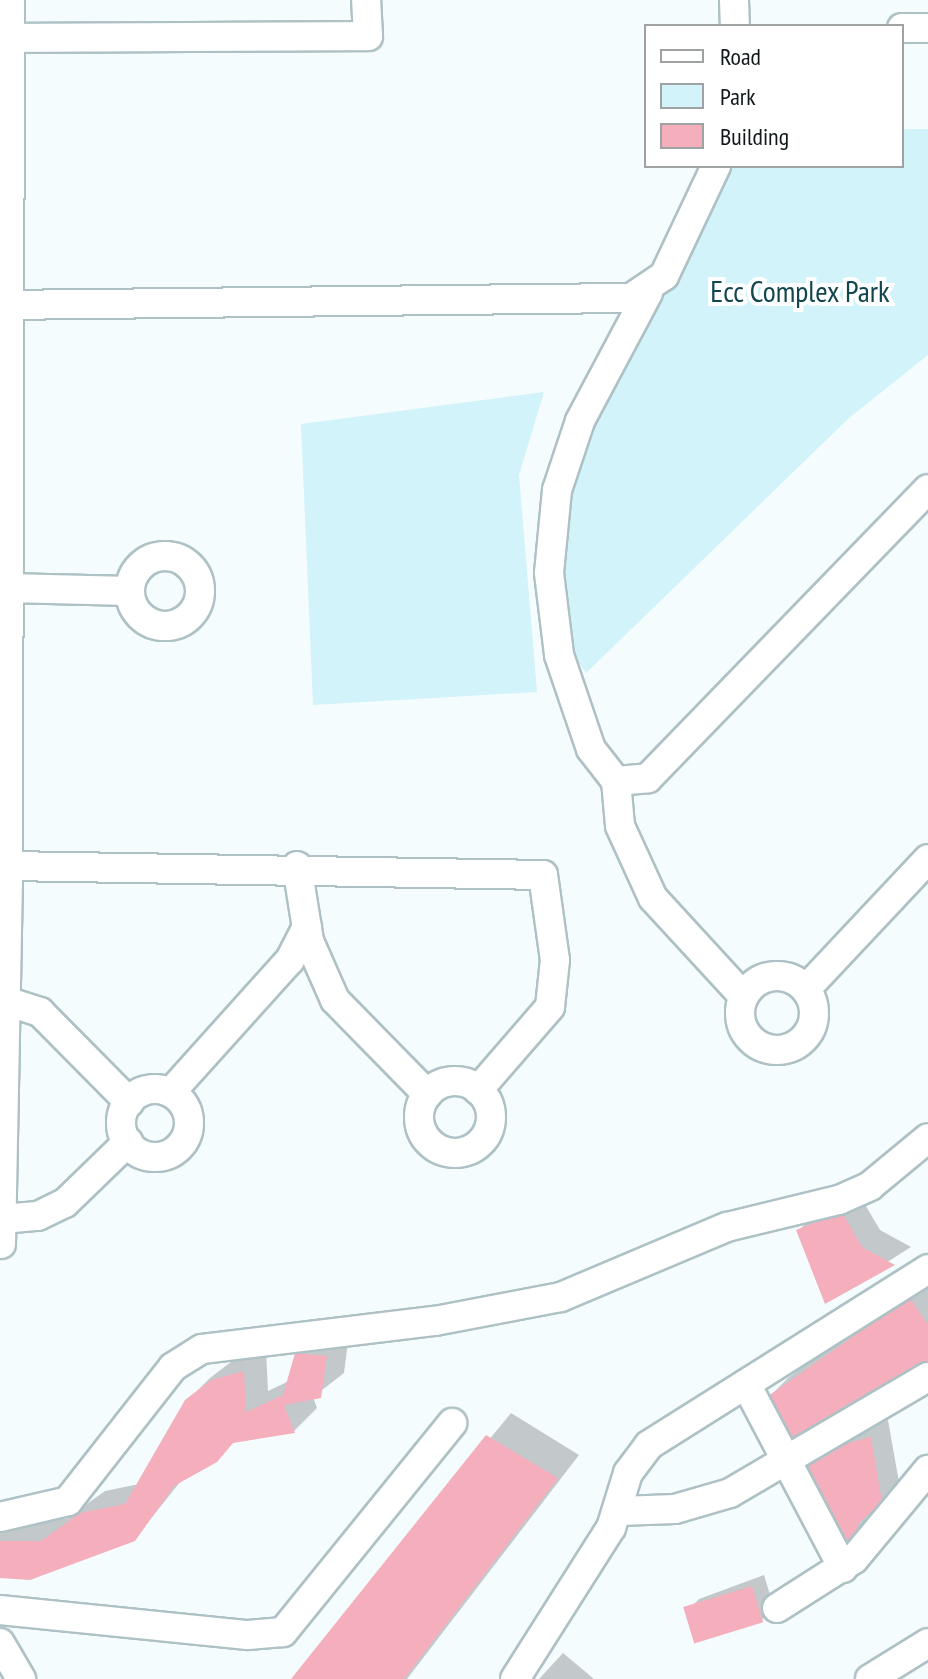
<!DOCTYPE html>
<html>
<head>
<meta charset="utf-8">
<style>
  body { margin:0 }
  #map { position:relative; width:928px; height:1679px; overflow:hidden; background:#f4fcfe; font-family:"PT Sans Narrow",sans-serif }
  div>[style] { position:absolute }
  .green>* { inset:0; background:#d1f3f9 }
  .shadow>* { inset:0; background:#0003 }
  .building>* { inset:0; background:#f5aebc; transform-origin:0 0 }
  .roads { filter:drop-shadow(2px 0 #aec1c5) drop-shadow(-2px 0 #aec1c5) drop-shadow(0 2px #aec1c5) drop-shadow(0 -2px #aec1c5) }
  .street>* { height:28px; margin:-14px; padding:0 14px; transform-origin:14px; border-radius:14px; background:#fff }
  .street>.ring { margin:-14px; padding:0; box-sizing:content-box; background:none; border:28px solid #fff; border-radius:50% }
  span { translate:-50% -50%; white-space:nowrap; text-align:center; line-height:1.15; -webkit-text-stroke:8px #fff; paint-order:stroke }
  .park-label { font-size:30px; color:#12464e }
  .legend { position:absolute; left:644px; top:24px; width:260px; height:144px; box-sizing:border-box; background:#fff; border:2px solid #9fa2a3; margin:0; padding:10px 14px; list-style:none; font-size:24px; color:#0f1718 }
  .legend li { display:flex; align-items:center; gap:16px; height:40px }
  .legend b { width:40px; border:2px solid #9fa2a3 }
</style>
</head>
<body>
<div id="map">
  <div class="green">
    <i style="clip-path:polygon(902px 129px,928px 129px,928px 355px,849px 418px,586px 673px,567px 645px,552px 581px,578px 416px,721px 166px,902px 166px)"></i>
    <i style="clip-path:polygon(544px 392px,519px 475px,537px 692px,313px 705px,301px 424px)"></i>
  </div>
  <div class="shadow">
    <i style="clip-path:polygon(860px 1196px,880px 1230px,911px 1247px,826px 1301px,798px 1231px,816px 1213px)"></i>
    <i style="clip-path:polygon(928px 1279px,928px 1365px,766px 1400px,789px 1377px)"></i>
    <i style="clip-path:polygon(320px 1331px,349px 1334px,344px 1373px,313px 1397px,317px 1408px,294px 1431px,235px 1441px,184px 1477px,134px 1540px,0 1576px,0 1519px,66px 1519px,105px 1491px,139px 1484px,187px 1401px,210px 1378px,236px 1358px,266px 1350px,268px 1391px,289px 1381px,297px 1354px)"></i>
    <i style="clip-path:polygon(511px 1413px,579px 1455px,407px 1679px,293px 1679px)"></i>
    <i style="clip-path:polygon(888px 1420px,899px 1482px,875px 1506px,877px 1523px,859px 1541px,808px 1469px,866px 1427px)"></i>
    <i style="clip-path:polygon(764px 1575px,774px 1608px,762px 1620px,687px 1611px,699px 1599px)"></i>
    <i style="clip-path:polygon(563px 1653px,594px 1679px,539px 1679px)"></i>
  </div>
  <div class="building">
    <i style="clip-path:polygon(842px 1212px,862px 1247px,895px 1265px,825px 1304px,796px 1230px)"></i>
    <i style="clip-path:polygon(909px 1297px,928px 1325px,928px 1365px,789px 1449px,764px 1399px)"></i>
    <i style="clip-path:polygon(295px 1353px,327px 1356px,321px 1398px,284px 1405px,295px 1433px,233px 1443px,217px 1462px,174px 1486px,135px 1541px,30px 1580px,0 1578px,0 1541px,41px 1541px,80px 1513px,125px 1504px,185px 1400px,211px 1380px,244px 1371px,246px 1412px,283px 1395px)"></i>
    <i style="clip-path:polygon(486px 1435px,558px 1478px,404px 1679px,291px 1679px)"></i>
    <i style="clip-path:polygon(844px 1437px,848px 1443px,871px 1437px,882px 1502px,858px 1524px,860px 1543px,843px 1554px,805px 1468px)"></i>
    <i style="left:752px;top:1586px;width:38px;height:72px;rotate:73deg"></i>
  </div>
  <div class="roads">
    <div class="street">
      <i style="left:734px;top:0;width:26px;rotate:88deg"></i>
      <i style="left:902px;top:28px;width:26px"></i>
      <i style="left:10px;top:38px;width:358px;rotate:-0.3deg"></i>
      <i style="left:368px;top:36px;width:36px;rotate:-93deg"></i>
      <i style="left:648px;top:293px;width:145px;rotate:118deg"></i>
      <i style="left:580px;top:421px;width:73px;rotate:108.4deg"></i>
      <i style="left:557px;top:490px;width:83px;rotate:95.5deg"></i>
      <i style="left:549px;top:573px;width:83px;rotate:83deg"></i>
      <i style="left:559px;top:655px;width:99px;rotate:71.2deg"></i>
      <i style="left:591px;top:749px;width:41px;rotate:52deg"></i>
      <i style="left:616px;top:781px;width:32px;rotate:-5deg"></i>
      <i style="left:648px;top:778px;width:402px;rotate:-45.9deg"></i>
      <i style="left:0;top:305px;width:631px;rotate:-0.64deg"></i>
      <i style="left:631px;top:298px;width:40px;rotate:-34deg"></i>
      <i style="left:664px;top:276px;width:122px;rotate:-64.7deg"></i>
      <i class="ring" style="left:130px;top:556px;width:42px;height:42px"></i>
      <i style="left:7px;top:588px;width:123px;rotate:1.4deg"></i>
      <i style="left:616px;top:781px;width:45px;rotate:84.9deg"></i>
      <i style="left:620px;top:826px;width:79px;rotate:65.4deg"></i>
      <i style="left:653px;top:898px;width:134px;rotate:47.4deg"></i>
      <i style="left:8px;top:866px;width:866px;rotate:-89.87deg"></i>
      <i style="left:297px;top:866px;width:76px;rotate:80.9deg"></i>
      <i style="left:309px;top:941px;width:64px;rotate:66.2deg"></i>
      <i style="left:335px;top:1000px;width:132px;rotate:45.6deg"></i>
      <i class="ring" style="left:740px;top:976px;width:46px;height:46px"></i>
      <i style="left:806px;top:989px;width:178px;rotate:-46.8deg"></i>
      <i style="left:6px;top:1001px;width:36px;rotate:18deg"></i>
      <i style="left:40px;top:1012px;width:127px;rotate:45.3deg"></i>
      <i class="ring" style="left:419px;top:1081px;width:44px;height:44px"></i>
      <i class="ring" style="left:121px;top:1089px;width:40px;height:40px"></i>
      <i style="left:171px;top:1092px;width:178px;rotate:-48deg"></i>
      <i style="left:290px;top:960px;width:37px;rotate:-63deg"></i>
      <i style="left:2px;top:1219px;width:36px;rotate:-5deg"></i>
      <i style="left:38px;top:1216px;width:30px;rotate:-26deg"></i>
      <i style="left:65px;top:1203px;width:88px;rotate:-44.1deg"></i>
      <i style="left:1px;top:1244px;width:378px;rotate:-88.9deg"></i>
      <i style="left:8px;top:866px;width:535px;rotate:0.96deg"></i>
      <i style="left:543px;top:875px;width:86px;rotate:82deg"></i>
      <i style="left:555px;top:960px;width:47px;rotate:96.1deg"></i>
      <i style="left:550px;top:1007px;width:110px;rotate:130.9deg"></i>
      <i style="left:746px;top:1384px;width:208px;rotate:62.2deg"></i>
      <i style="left:620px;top:1511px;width:55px;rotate:-2.1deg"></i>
      <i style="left:675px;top:1509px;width:57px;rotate:-16.2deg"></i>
      <i style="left:730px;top:1493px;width:229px;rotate:-30.4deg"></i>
      <i style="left:0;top:1517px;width:70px;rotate:-13.2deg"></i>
      <i style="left:68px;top:1501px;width:170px;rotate:-51.9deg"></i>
      <i style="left:173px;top:1367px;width:34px;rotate:-32deg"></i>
      <i style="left:202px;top:1349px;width:235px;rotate:-6.9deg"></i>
      <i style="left:435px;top:1321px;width:128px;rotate:-10.8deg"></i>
      <i style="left:561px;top:1297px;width:180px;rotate:-22.9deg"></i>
      <i style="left:727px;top:1227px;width:115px;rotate:-13.6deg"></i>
      <i style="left:839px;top:1200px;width:34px;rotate:-24deg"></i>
      <i style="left:870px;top:1186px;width:75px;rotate:-39.6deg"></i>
      <i style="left:777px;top:1608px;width:91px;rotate:-32.5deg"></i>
      <i style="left:854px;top:1559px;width:116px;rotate:-50.3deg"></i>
      <i style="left:0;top:1610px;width:249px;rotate:5.8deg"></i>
      <i style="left:248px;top:1635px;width:35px;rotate:-5deg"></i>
      <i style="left:283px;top:1632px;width:269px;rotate:-51deg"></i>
      <i style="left:0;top:1643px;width:42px;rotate:59.7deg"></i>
      <i style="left:515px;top:1679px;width:179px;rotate:-57.6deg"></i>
      <i style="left:611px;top:1528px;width:58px;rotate:-72.8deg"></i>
      <i style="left:628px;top:1473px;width:35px;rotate:-53deg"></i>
      <i style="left:649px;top:1445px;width:330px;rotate:-32.2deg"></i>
      <i style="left:870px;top:1679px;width:68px;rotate:-31.8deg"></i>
    </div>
  </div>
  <div class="park-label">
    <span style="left:800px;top:291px">Ecc Complex Park</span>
  </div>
  <ul class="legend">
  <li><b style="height:10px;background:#fff"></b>Road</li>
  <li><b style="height:22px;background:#d1f3f9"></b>Park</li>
  <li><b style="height:22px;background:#f5aebc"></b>Building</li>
  </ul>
</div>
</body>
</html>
